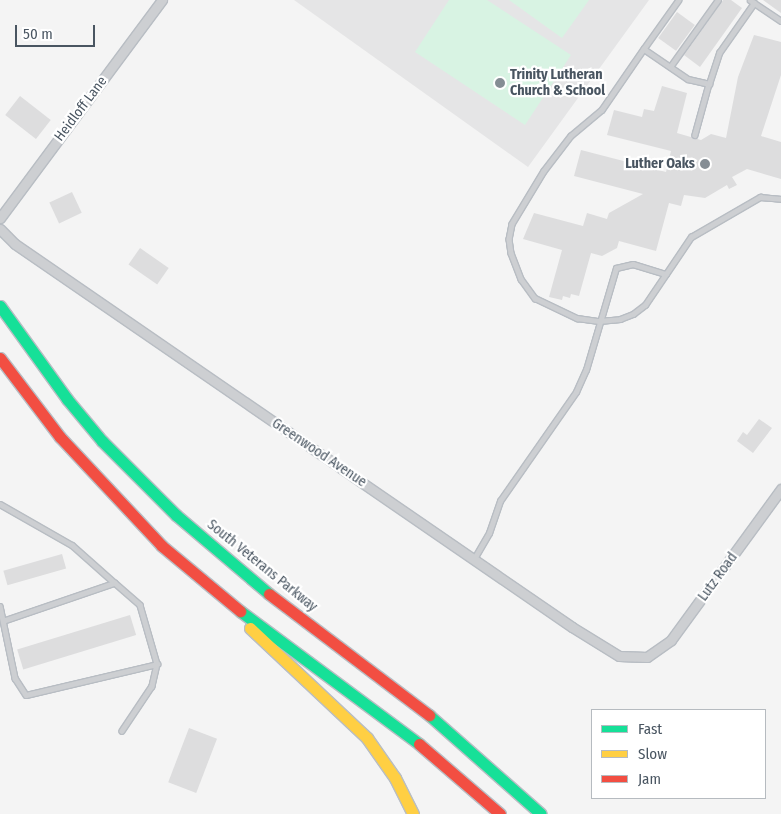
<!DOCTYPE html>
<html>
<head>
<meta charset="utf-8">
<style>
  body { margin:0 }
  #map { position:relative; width:781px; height:814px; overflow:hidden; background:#f4f4f4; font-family:"Fira Sans Condensed",sans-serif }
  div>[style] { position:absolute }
  .education>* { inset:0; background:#e5e5e6 }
  .green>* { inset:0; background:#d8f3e3 }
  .building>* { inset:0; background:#ddddde; transform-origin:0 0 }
  .roads { filter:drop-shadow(1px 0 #b8bdc3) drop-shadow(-1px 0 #b8bdc3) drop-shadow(0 1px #b8bdc3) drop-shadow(0 -1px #b8bdc3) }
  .lane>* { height:4.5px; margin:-2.25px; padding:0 2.25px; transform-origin:2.25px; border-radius:2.25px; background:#cdcfd2 }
  .street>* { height:9px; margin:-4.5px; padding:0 4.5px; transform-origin:4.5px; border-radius:4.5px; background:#cdcfd2 }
  .fast>* { height:11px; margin:-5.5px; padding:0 5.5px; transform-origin:5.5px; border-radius:5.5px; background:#16e098 }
  .slow>* { height:11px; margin:-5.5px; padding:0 5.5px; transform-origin:5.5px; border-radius:5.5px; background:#ffcf43 }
  .jam>* { height:11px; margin:-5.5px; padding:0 5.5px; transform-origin:5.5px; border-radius:5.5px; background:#f24e42 }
  .dots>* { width:14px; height:14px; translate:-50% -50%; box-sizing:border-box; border:2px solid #fff; border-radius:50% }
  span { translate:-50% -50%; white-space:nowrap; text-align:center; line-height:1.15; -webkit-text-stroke:4.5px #fff; paint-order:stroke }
  .poi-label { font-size:14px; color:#495561; font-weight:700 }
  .left { translate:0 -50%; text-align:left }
  .right { translate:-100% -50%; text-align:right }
  .street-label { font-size:14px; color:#495561 }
  .legend { position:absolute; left:591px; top:709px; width:175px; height:90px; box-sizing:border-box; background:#fff; border:1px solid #b6bbc0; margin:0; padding:6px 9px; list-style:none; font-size:15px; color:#495561 }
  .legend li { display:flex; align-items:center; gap:10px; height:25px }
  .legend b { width:25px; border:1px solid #b6bbc0 }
  .scale { position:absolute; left:15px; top:25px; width:80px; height:22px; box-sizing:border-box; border:2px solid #495561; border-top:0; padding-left:6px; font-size:15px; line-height:18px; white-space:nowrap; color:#495561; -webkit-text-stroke:4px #fff; paint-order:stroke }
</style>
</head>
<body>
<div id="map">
  <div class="education">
    <i style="clip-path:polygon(294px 0,649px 0,528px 167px)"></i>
  </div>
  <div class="green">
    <i style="clip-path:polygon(449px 0,487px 0,571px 55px,525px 125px,415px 52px)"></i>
    <i style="clip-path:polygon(509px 0,589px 0,562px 38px)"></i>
  </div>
  <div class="building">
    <i style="clip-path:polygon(723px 0,731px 0,742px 8px,700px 67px,684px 55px)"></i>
    <i style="clip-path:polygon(763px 0,781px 0,781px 13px)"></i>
    <i style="left:677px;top:12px;width:22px;height:32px;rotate:36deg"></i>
    <i style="clip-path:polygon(754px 35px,781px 42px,781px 75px,761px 136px,781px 142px,781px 179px,747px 169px,732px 177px,737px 185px,729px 189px,727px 185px,705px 198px,684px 195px,681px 206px,669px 203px,656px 251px,619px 241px,617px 248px,602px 256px,591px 253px,579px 296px,571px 294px,570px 298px,563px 296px,562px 300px,549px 297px,562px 250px,523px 239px,534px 213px,583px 226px,587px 213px,607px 219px,609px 213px,643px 194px,574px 176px,581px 150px,666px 172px,671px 151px,607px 135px,614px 110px,642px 117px,644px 109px,654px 111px,662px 86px,687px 93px,677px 133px,701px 140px,711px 134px,726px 138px,738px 77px)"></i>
    <i style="left:20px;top:96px;width:39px;height:24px;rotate:38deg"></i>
    <i style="left:72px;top:192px;width:23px;height:25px;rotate:65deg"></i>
    <i style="left:140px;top:248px;width:35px;height:20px;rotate:35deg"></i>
    <i style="clip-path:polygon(759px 419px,772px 428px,753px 453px,737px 441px,743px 432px,747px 435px)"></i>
    <i style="left:62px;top:554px;width:15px;height:61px;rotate:74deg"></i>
    <i style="left:130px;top:615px;width:21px;height:118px;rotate:73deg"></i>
    <i style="left:189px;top:728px;width:30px;height:58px;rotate:21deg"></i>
  </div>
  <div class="roads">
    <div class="lane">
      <i style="left:679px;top:0;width:60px;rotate:125.5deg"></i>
      <i style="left:644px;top:49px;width:53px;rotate:34.3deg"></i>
      <i style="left:688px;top:79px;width:22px;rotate:13deg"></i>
      <i style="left:709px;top:84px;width:53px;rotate:105.4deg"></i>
      <i style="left:750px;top:0;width:37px;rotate:34deg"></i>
      <i style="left:644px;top:49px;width:74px;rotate:124.5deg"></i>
      <i style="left:602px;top:110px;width:40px;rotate:140deg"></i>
      <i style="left:571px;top:136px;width:44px;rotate:127.6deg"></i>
      <i style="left:544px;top:171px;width:62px;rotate:121.1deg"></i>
      <i style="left:512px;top:224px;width:15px;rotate:101deg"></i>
      <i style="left:509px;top:239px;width:14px;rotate:82deg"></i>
      <i style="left:511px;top:253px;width:28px;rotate:69deg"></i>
      <i style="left:521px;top:279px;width:24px;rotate:54deg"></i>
      <i style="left:535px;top:298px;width:47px;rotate:25.5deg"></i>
      <i style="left:577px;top:318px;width:22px;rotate:8deg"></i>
      <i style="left:599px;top:321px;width:21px;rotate:-5deg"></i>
      <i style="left:620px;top:319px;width:14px;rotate:-21deg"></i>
      <i style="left:633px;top:314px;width:15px;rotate:-37deg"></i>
      <i style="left:645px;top:305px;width:37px;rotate:-56deg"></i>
      <i style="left:670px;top:67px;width:82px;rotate:-54.4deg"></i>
      <i style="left:709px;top:84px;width:33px;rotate:-72deg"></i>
      <i style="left:719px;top:53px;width:61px;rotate:-55deg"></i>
      <i style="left:0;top:504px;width:83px;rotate:29.7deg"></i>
      <i style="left:72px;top:545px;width:57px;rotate:41.5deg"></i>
      <i style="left:115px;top:583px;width:117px;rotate:161.1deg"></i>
      <i style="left:474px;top:559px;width:30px;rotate:-60deg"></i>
      <i style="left:489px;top:533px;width:34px;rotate:-71deg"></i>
      <i style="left:500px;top:501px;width:133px;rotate:-55.1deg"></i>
      <i style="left:576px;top:392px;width:24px;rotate:-66deg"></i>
      <i style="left:586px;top:370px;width:106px;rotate:-73.6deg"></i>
      <i style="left:616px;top:268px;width:17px;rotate:-13deg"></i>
      <i style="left:633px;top:264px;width:34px;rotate:17deg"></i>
      <i style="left:666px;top:274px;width:45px;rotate:-56deg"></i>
      <i style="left:691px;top:237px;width:80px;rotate:-30.1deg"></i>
      <i style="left:760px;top:197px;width:21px;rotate:5deg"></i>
      <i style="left:115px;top:583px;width:33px;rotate:41deg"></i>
      <i style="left:140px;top:605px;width:61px;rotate:73.9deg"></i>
      <i style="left:157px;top:664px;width:23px;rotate:103deg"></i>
      <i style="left:152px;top:686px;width:54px;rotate:123.7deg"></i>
      <i style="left:0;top:606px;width:74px;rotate:78.2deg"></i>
      <i style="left:15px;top:678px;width:20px;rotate:57deg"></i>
      <i style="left:26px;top:695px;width:135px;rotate:-13.3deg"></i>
    </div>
    <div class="street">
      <i style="left:0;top:218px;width:272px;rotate:-53.4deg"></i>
      <i style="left:0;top:229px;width:21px;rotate:45deg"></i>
      <i style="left:15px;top:244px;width:676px;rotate:34.51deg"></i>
      <i style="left:572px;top:627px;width:55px;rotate:31.7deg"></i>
      <i style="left:619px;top:656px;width:28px;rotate:2deg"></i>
      <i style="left:647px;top:657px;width:29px;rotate:-35deg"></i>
      <i style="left:671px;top:640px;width:187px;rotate:-53.9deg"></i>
    </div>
    <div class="fast">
      <i style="left:0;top:306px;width:115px;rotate:54.2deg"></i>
      <i style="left:67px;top:399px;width:55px;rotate:50.2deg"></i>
      <i style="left:102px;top:441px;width:105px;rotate:45deg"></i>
      <i style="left:176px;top:515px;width:122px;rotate:40.3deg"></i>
      <i style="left:240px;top:611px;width:223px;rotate:36.6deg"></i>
      <i style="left:429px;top:715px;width:149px;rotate:41.5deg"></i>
    </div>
    <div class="slow">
      <i style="left:250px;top:628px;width:161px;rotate:43.2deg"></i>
      <i style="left:367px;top:738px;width:49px;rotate:55deg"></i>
      <i style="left:395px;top:778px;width:40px;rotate:63.4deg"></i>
    </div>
    <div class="jam">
      <i style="left:0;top:358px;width:99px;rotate:52.8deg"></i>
      <i style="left:60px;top:437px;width:149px;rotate:46.9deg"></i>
      <i style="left:162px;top:546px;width:102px;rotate:39.8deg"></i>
      <i style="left:269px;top:594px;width:201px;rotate:37.1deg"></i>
      <i style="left:419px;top:744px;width:107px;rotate:40.8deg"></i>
    </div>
  </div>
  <div class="dots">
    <i style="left:500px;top:83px;background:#858d94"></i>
    <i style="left:705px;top:164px;background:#858d94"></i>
  </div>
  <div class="poi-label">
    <span class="left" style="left:510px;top:83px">Trinity Lutheran<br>Church &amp; School</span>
    <span class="right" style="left:695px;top:164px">Luther Oaks</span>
  </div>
  <div class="street-label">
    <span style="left:81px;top:109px;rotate:-53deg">Heidloff Lane</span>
    <span style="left:319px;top:453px;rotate:34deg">Greenwood Avenue</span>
    <span style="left:262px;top:566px;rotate:39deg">South Veterans Parkway</span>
    <span style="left:718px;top:577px;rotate:-54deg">Lutz Road</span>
  </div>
  <ul class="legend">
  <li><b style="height:6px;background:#16e098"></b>Fast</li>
  <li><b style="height:6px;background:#ffcf43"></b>Slow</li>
  <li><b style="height:6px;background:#f24e42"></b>Jam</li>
  </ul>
  <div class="scale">50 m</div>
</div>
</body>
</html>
